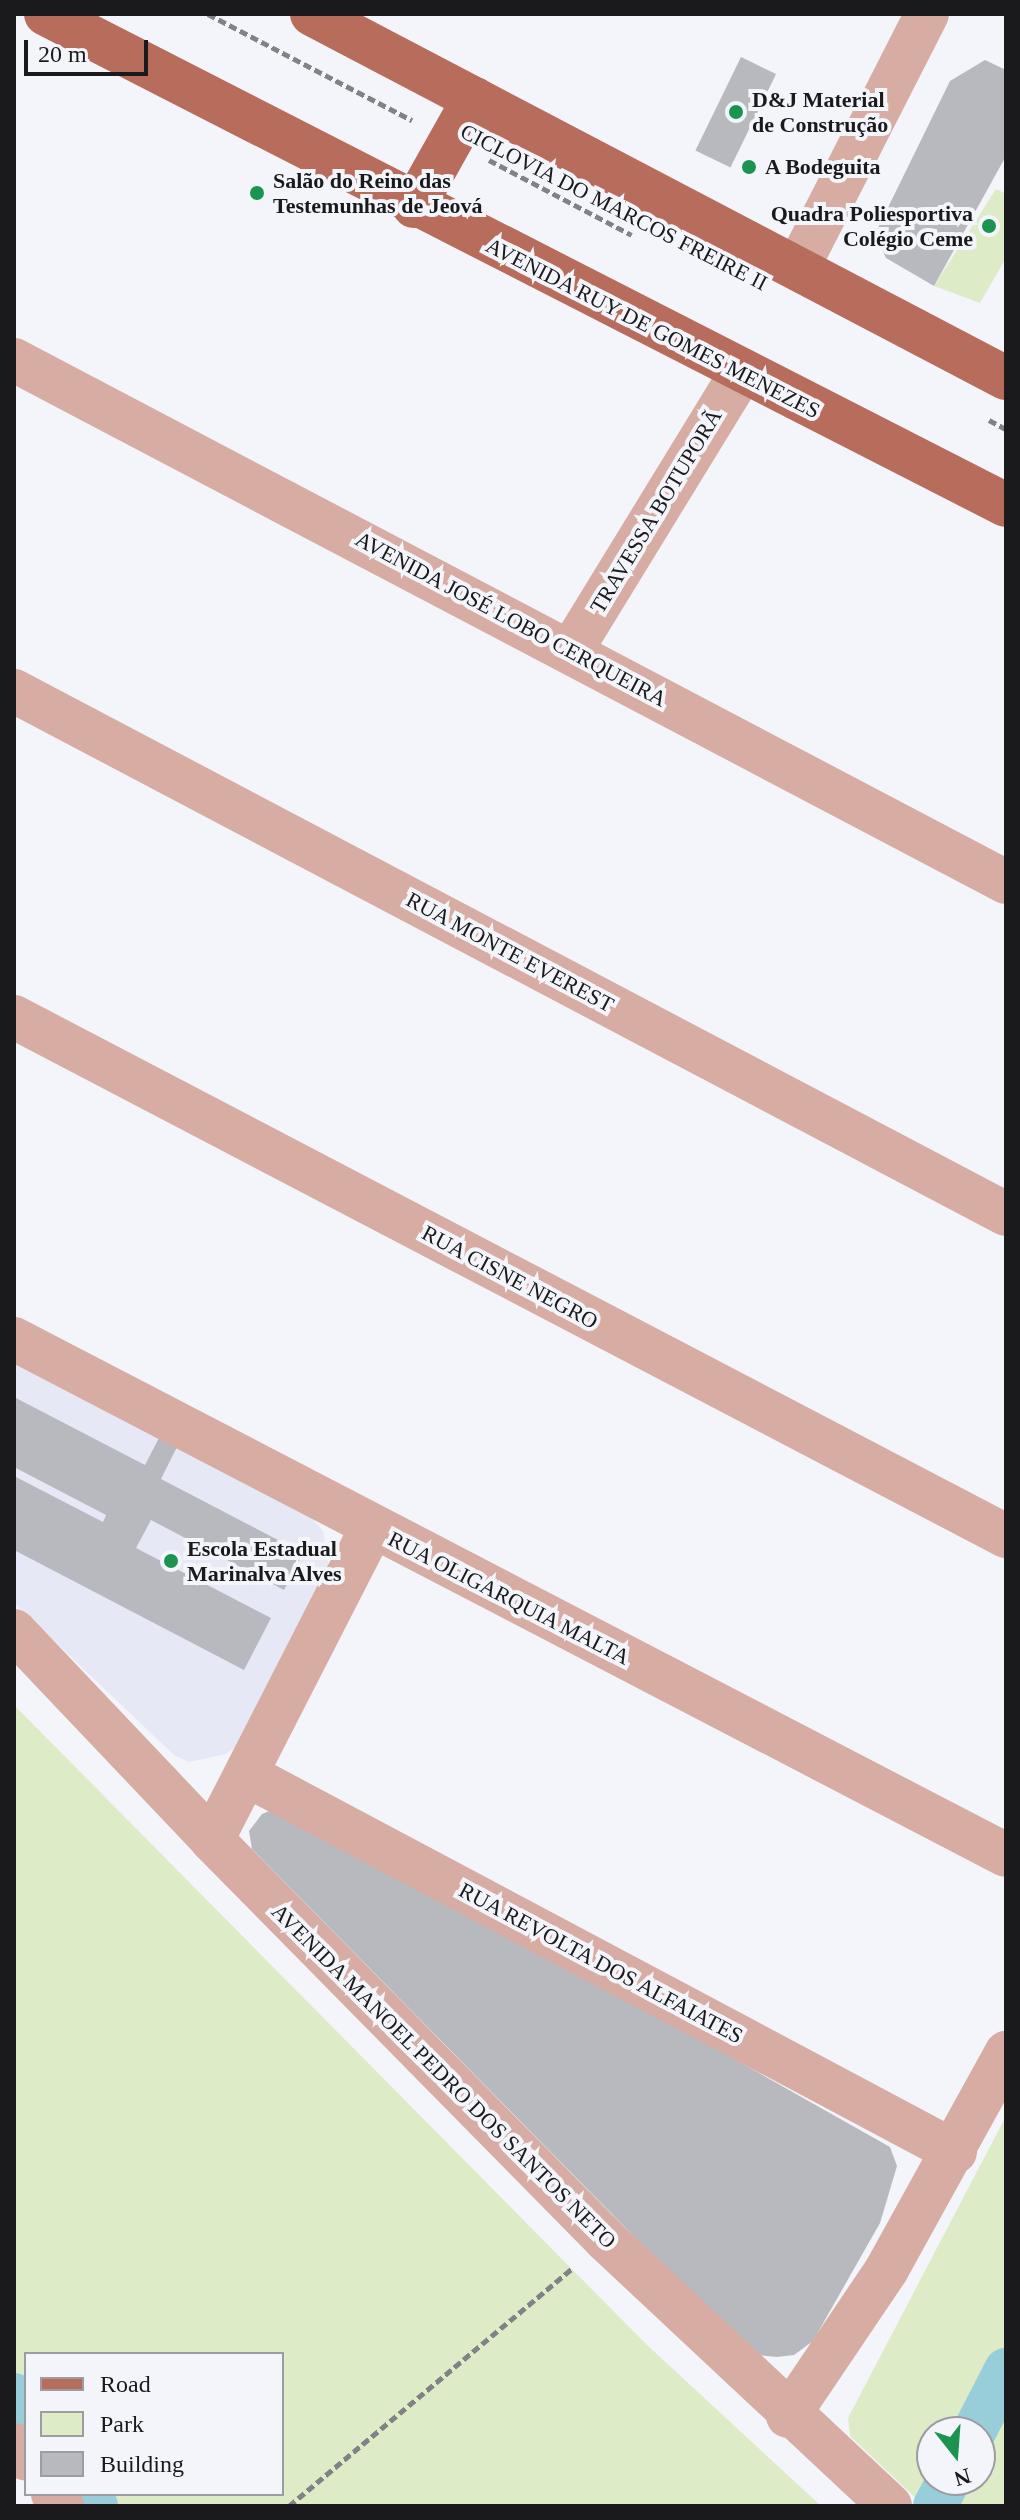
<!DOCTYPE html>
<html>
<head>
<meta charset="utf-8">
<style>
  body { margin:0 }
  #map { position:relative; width:1020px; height:2520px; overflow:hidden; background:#f3f5fb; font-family:"Times New Roman",serif }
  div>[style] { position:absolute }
  .built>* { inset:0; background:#e6e8f5 }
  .green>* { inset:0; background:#ddebc7 }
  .canal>* { height:44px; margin:-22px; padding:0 22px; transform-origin:22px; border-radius:22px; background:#98cdda }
  .building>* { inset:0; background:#b8b9bf; transform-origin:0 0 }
  .path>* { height:5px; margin-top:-2.5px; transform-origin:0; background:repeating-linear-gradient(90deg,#818286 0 8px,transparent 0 12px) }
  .minor>* { height:44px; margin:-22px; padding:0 22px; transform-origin:22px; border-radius:22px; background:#d7aca2 }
  .tertiary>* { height:44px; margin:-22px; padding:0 22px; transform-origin:22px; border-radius:22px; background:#d7aca2 }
  .primary>* { height:44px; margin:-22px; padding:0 22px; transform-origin:22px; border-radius:22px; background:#b86c5c }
  .dots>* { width:22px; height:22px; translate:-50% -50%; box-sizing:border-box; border:4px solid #f3f5fb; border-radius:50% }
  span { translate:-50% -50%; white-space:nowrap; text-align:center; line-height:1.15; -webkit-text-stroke:8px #f3f5fb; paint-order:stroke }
  .poi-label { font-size:22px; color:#1a1a1d; font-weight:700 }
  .left { translate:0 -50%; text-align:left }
  .right { translate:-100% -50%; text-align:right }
  .street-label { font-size:22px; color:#1a1a1d }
  .frame { position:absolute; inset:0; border:16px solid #1a1a1d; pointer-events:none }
  .legend { position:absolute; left:24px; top:2352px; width:260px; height:144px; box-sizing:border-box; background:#f3f5fb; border:2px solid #9c9da2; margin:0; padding:10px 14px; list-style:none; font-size:24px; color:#1a1a1d }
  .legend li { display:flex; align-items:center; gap:16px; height:40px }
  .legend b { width:40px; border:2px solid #9c9da2 }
  .north { position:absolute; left:916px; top:2416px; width:80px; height:80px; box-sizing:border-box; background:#f3f5fb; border:2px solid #9c9da2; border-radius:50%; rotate:163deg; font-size:22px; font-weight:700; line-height:32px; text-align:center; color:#1a1a1d }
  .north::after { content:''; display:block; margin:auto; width:28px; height:36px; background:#1c9450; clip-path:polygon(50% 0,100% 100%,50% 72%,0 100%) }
  .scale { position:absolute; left:24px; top:40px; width:124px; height:36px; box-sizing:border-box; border:4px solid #1a1a1d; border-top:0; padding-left:10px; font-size:24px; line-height:28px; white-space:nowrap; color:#1a1a1d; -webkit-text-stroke:6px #f3f5fb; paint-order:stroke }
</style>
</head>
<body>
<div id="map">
  <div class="built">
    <i style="clip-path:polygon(14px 1363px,306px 1512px,323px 1531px,330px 1573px,249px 1736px,226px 1754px,189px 1762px,174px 1755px,14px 1603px)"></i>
  </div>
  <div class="green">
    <i style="clip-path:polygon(996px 189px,1006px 194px,1006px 258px,980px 303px,934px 286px)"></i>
    <i style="clip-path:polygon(14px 1705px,646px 2344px,821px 2506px,79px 2506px,70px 2494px,282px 2494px,282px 2354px,26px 2354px,26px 2438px,14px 2423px)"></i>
    <i style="clip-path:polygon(evenodd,1006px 2116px,1006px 2506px,924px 2506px,850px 2436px,848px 2418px,1006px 2116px,980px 2432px,980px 2480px,932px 2480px,932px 2432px,980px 2432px)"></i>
  </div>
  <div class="canal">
    <i style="left:14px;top:2395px;width:20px;rotate:53deg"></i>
    <i style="left:974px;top:2432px;width:70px;rotate:-62.7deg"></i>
    <i style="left:87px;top:2494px;width:15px;rotate:53deg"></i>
    <i style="left:935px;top:2506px;width:30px;rotate:-62deg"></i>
  </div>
  <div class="building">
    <i style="left:741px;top:57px;width:39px;height:104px;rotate:26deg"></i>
    <i style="clip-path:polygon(985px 60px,1006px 70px,1006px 156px,934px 286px,886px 258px,875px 234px,950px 81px)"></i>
    <i style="clip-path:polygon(14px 1397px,145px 1465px,159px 1438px,177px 1447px,161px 1479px,303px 1553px,284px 1590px,151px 1520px,136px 1548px,271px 1618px,244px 1670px,14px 1550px,14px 1476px,103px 1522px,106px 1515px,14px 1467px)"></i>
    <i style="clip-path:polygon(277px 1808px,292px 1809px,890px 2147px,897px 2166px,880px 2223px,813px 2341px,794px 2355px,777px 2357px,758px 2355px,740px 2344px,252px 1849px,249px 1831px,262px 1814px)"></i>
  </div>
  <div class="path">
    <i style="left:208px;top:14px;width:230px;rotate:27.5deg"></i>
    <i style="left:489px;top:160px;width:161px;rotate:27.7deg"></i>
    <i style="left:989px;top:420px;width:19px;rotate:28deg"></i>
    <i style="left:289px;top:2506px;width:371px;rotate:-40deg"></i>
  </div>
  <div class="minor">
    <i style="left:798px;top:267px;width:284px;rotate:-63deg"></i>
    <i style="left:14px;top:360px;width:1121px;rotate:27.75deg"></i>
    <i style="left:572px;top:649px;width:324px;rotate:-58.5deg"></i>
    <i style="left:14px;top:691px;width:1121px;rotate:27.8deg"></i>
    <i style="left:14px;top:1017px;width:1120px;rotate:27.62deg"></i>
    <i style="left:14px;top:1339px;width:1118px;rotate:27.48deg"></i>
    <i style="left:247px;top:1775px;width:802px;rotate:28.03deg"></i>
    <i style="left:212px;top:1840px;width:352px;rotate:-62.9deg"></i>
    <i style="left:788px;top:2416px;width:177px;rotate:-56deg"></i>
    <i style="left:887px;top:2269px;width:247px;rotate:-61.1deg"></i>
    <i style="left:14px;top:2445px;width:18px;rotate:49deg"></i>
    <i style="left:53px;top:2494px;width:15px;rotate:53deg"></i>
  </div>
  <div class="tertiary">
    <i style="left:14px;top:1631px;width:288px;rotate:46.5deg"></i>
    <i style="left:212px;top:1840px;width:561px;rotate:45.43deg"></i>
    <i style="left:606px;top:2240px;width:389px;rotate:43.1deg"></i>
  </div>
  <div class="primary">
    <i style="left:46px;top:14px;width:1078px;rotate:27.09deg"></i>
    <i style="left:312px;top:14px;width:784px;rotate:27.68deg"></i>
    <i style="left:414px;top:206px;width:123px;rotate:-60.7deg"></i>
  </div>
  <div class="dots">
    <i style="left:736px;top:112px;background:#1c9450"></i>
    <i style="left:749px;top:167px;background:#1c9450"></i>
    <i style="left:257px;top:193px;background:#1c9450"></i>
    <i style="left:989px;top:226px;background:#1c9450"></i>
    <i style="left:171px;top:1561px;background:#1c9450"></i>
  </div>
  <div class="poi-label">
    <span class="left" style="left:752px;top:112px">D&amp;J Material<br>de Construção</span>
    <span class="left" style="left:765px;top:167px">A Bodeguita</span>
    <span class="left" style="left:273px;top:193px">Salão do Reino das<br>Testemunhas de Jeová</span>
    <span class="right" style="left:973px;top:226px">Quadra Poliesportiva<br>Colégio Ceme</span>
    <span class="left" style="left:187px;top:1561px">Escola Estadual<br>Marinalva Alves</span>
  </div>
  <div class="street-label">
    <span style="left:614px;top:207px;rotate:27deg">CICLOVIA DO MARCOS FREIRE II</span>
    <span style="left:653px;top:328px;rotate:27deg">AVENIDA RUY DE GOMES MENEZES</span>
    <span style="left:656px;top:511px;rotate:-59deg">TRAVESSA BOTUPORÃ</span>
    <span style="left:511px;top:619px;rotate:28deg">AVENIDA JOSÉ LOBO CERQUEIRA</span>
    <span style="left:510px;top:952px;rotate:28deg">RUA MONTE EVEREST</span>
    <span style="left:510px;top:1277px;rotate:28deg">RUA CISNE NEGRO</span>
    <span style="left:509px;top:1598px;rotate:27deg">RUA OLIGARQUIA MALTA</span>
    <span style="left:601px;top:1963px;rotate:28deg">RUA REVOLTA DOS ALFAIATES</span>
    <span style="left:444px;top:2076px;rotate:45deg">AVENIDA MANOEL PEDRO DOS SANTOS NETO</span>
  </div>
  <div class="frame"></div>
  <ul class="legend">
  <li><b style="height:10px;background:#b86c5c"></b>Road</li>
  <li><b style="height:22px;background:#ddebc7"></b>Park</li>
  <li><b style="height:22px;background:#b8b9bf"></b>Building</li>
  </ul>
  <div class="north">N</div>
  <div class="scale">20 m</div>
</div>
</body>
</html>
